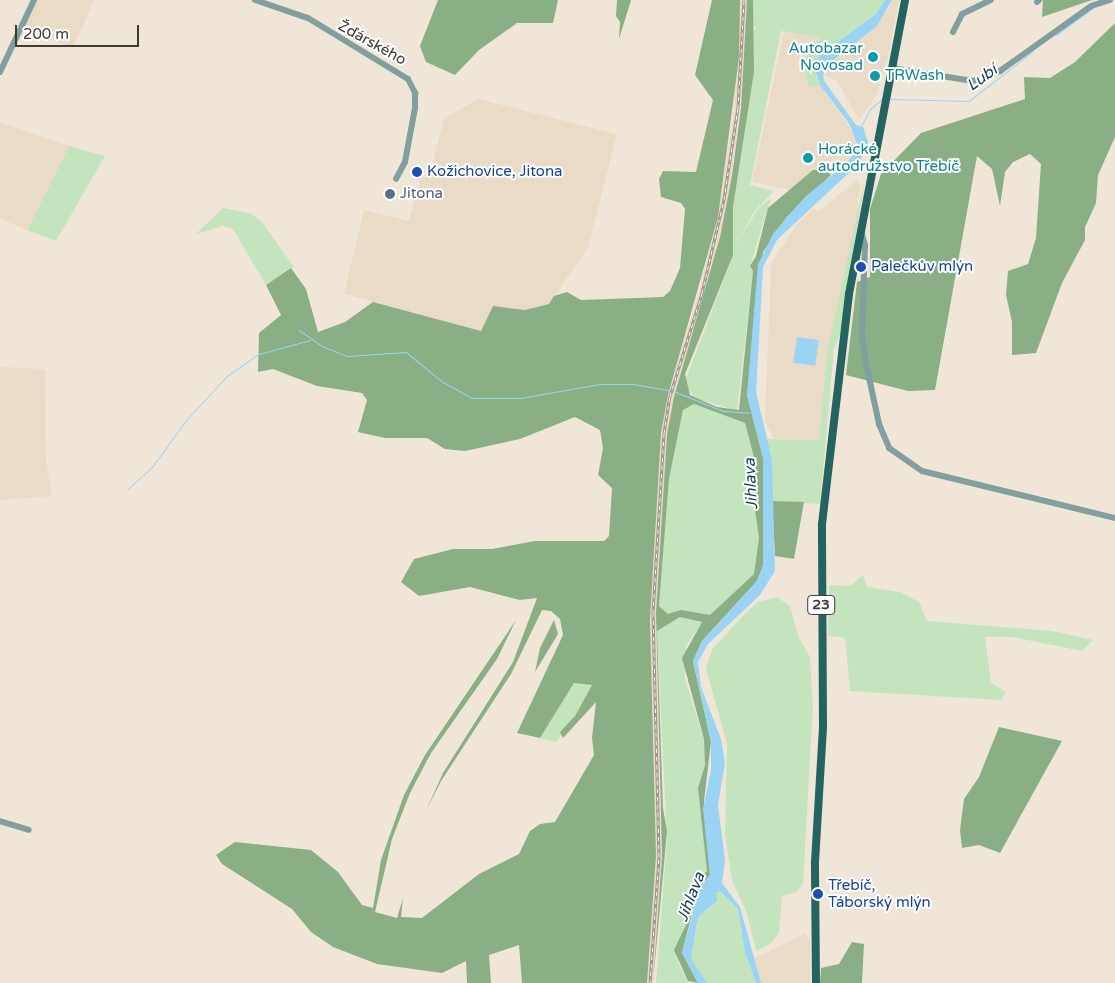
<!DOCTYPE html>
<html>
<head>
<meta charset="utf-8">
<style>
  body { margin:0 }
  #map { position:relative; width:1115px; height:983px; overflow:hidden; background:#f0e6d8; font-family:"Varela Round",sans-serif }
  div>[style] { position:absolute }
  .built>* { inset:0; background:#eadbc7 }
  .green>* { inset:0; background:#c3e4bc }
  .forest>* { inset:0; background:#8aaf84 }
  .water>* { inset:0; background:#9bd3f5; transform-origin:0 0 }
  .stream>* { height:1px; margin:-0.5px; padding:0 0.5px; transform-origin:0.5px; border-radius:0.5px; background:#9bd3f5 }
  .minor>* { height:6px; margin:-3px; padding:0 3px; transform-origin:3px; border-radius:3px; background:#819f9f }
  .major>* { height:8px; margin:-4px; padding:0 4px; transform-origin:4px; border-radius:4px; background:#256363 }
  .rail>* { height:3px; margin-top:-1.5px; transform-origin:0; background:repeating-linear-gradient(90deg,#fff 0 4px,#9b948a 0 8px); box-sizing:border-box; border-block:1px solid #9b948a }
  .dots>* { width:14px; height:14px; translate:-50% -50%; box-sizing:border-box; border:2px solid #fff; border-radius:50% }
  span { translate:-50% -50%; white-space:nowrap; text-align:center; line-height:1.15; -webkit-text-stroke:4px #fff; paint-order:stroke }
  .shield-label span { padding:1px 4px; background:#fff; border:1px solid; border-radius:4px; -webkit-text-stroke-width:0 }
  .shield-label { font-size:14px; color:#3e3a35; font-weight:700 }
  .street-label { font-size:15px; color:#3e3a35 }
  .culture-label { font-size:15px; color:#0d838f }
  .right { translate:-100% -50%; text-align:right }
  .left { translate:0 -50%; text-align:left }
  .transit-label { font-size:15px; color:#164399 }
  .service-label { font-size:15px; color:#4e5e75 }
  .water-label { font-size:16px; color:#113e55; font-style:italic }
  .scale { position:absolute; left:15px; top:25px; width:124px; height:22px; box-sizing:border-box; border:2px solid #3e3a35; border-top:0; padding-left:6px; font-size:15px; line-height:18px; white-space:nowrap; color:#3e3a35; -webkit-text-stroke:4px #fff; paint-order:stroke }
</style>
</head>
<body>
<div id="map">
  <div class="built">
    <i style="clip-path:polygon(34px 0,94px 0,73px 48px,21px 27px)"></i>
    <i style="clip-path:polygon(740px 0,747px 0,745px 58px,732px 176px,720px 237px,674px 397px,667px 434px,656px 633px,662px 882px,653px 983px,647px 983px,656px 856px,650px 620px,661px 433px,668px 395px,699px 292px,721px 198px,734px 108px)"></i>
    <i style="clip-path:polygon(892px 0,899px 0,888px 57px,876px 96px,859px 120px,837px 81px,823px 74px,824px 68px,889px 9px)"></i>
    <i style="clip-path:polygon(784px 31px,821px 38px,808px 53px,809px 86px,820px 85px,858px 139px,847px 163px,831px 175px,825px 170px,813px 171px,790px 190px,752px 182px)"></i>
    <i style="clip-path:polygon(478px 99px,617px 134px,588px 248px,549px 304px,525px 310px,493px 306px,481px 331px,344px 294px,364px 210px,409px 221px,420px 181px,414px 177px,429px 177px,444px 118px)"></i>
    <i style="clip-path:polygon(0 122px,69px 146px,27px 230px,0 219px)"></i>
    <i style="clip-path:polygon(857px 180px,861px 186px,857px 203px,860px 205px,827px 352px,819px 441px,774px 439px,765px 420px,771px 264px,796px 225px,814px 208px,818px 212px)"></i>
    <i style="clip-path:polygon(0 367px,45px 369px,46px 460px,52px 496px,0 500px)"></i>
    <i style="clip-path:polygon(805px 934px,810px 940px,810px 983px,761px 983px,753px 959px)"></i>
  </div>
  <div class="green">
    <i style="clip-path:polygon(753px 0,885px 0,876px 14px,820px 55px,816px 75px,820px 85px,809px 87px,804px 67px,808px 53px,820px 38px,781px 31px,750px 185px,774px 191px,754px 212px,736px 244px,758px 209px,771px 198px,750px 266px,753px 271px,737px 411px,694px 397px,684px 384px,733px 255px,733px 207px,754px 72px,753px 31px,757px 27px,752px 25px)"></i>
    <i style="clip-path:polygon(69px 146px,105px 156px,56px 241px,27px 230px)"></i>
    <i style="clip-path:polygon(865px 178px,841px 332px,834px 348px,820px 504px,772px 501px,772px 460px,766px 439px,819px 440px,827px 352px)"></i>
    <i style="clip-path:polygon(223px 208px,252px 214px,262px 222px,294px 267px,266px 285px,233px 229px,223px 226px,196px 234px)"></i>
    <i style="clip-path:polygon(694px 404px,745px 423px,756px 465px,753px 488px,759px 538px,754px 574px,710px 615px,668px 614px,659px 606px,669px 479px,683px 410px)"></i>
    <i style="clip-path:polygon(863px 575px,867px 587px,900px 592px,919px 602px,927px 621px,1052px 631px,1093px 640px,1082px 651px,1012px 637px,985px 637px,991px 683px,1006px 692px,1001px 700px,850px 691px,845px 638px,828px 636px,829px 585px,850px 586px)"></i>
    <i style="clip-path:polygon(777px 597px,790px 606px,799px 638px,810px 657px,813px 705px,803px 883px,797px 892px,782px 896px,779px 933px,769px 945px,756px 951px,747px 913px,732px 880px,725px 834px,727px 744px,706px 669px,712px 649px,745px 614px,758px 602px)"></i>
    <i style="clip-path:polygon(680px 617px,702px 622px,686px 646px,685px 679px,704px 739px,705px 765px,699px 788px,707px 871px,689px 890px,685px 906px,689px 910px,678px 963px,689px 983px,656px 983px,667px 839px,657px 631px)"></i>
    <i style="clip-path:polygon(574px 683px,592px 685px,575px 716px,556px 742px,540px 738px)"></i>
    <i style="clip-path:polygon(720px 891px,738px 909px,745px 952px,756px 983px,707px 983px,691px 959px,698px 917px,714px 904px,716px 893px)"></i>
  </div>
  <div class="forest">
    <i style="clip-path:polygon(438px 0,558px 0,553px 23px,517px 23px,479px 50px,455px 75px,426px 62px,420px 46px)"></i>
    <i style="clip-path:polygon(617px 0,631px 0,619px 39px,620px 22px,616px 16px)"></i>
    <i style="clip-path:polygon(712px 0,740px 0,739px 57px,718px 217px,668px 395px,661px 433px,650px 620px,656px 856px,647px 983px,522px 983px,519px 945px,489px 955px,491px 983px,467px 983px,466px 961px,442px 973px,377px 964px,333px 947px,311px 932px,292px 909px,222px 864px,216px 855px,235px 842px,311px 850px,338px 872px,362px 905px,373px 908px,381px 860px,404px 795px,425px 755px,516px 620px,497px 659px,431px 753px,410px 793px,392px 839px,375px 912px,397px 918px,403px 898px,401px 917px,422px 918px,479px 874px,519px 854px,530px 831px,540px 824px,555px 822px,594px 755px,592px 738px,596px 702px,563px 738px,560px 732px,575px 716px,592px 685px,574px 683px,540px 738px,517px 733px,563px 635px,560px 619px,551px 611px,542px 610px,511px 674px,441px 781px,425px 813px,443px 773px,513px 662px,537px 598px,520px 600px,470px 587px,419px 596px,401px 582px,414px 559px,453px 549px,492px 549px,535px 541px,604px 541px,609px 536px,612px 488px,598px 475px,603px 448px,600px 430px,575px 417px,520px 439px,465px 451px,445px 449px,427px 438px,385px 438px,358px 432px,367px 400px,362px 393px,317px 386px,273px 369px,258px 372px,259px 333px,281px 315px,266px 285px,291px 268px,306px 289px,318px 332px,345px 322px,373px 302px,481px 331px,493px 306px,525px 310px,549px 304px,554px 296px,567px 292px,581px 300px,663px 297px,670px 291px,680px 268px,685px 209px,681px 203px,661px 197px,659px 179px,663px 171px,696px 172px,713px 100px,695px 75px)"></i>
    <i style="clip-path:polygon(evenodd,747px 0,753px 0,754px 72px,733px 207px,733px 255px,685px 374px,690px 395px,717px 407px,739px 410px,753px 271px,750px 266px,756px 256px,768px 208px,813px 170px,825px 170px,831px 175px,787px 217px,763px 252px,747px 395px,763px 458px,763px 566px,757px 581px,702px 641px,693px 661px,711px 742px,704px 801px,710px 875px,698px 890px,682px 953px,698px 983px,688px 981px,674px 950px,686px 925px,689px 890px,707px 871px,698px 788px,705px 765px,704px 739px,682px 658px,702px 622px,680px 617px,657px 631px,663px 808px,667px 831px,653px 983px,662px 856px,656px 613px,667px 434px,674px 397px,720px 237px,732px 176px,741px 108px,747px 0,694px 404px,745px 423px,756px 465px,753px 496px,759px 538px,754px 574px,710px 615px,681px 610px,668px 614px,659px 606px,669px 479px,683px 410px,694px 404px)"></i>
    <i style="clip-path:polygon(1043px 0,1092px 0,1042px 17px)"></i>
    <i style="clip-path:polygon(1115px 23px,1115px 137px,1098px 175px,1096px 203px,1085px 227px,1085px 240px,1062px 283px,1036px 353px,1012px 355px,1012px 322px,1006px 295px,1008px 271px,1028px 264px,1036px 238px,1041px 164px,1030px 154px,1013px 162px,1005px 172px,1000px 206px,992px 169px,977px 156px,935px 390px,908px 391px,846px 375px,857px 282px,870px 277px,870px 209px,881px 174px,921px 133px,1025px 99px,1024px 77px,1050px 78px,1075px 62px)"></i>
    <i style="clip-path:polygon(772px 501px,804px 502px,794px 559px,775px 556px)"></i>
    <i style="clip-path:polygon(554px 620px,558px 634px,535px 672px,540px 648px)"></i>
    <i style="clip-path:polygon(999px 727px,1062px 741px,1000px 853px,979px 845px,962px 848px,960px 830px,964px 799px,979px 777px)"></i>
    <i style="clip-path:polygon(852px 942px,864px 944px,862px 983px,820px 983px,821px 968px,839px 964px)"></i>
  </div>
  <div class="water">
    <i style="clip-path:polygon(885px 0,892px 0,877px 26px,828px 64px,823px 74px,824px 81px,856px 125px,863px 127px,868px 142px,866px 151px,855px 167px,777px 240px,763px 267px,756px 392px,772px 460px,775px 571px,760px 595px,708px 644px,698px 662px,701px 687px,721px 739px,725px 763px,718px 805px,725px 860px,722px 883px,740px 907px,761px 983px,756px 983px,745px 952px,738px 909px,720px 891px,716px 893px,717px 901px,698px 917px,691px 959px,707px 983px,698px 983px,682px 953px,699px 890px,710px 875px,703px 809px,711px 770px,711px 742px,693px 661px,702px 641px,757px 581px,763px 566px,763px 458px,747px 395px,758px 264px,773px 234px,787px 217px,806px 196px,847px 163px,858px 146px,850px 125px,820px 85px,814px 67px,820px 55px,876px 14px)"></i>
    <i style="left:797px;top:337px;width:22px;height:26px;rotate:8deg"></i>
  </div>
  <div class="stream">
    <i style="left:1056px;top:35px;width:46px;rotate:-36.1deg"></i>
    <i style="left:890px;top:99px;width:79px;rotate:1.5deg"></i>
    <i style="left:969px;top:101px;width:81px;rotate:-38deg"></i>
    <i style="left:860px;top:128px;width:21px;rotate:-62deg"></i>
    <i style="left:870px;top:109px;width:17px;rotate:-40deg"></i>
    <i style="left:299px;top:330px;width:28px;rotate:35deg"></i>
    <i style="left:322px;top:346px;width:27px;rotate:22deg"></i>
    <i style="left:347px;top:356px;width:59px;rotate:-3.9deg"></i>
    <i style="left:406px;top:352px;width:45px;rotate:39.6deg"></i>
    <i style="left:441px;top:381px;width:35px;rotate:29deg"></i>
    <i style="left:472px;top:398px;width:48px"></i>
    <i style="left:520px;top:398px;width:81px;rotate:-9.9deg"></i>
    <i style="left:600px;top:384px;width:33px"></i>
    <i style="left:633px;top:384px;width:41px;rotate:9.9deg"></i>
    <i style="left:673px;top:391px;width:54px;rotate:21.8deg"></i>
    <i style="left:723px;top:411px;width:26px;rotate:4deg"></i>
    <i style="left:127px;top:490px;width:34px;rotate:-43deg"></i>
    <i style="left:152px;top:467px;width:59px;rotate:-53.9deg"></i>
    <i style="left:187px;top:419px;width:59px;rotate:-47.1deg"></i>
    <i style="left:227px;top:376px;width:39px;rotate:-35deg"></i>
    <i style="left:259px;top:354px;width:53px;rotate:-15.4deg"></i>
  </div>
  <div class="minor">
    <i style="left:255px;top:0;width:56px;rotate:18.8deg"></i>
    <i style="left:308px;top:18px;width:117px;rotate:31.4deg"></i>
    <i style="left:408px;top:79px;width:16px;rotate:63deg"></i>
    <i style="left:415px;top:93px;width:15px;rotate:90deg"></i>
    <i style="left:415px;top:108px;width:55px;rotate:100.5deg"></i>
    <i style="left:405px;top:162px;width:19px;rotate:118deg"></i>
    <i style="left:1037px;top:2px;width:3px;rotate:-45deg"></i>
    <i style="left:953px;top:32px;width:20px;rotate:-63deg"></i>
    <i style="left:962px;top:14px;width:32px;rotate:-26deg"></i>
    <i style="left:892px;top:68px;width:82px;rotate:9.1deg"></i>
    <i style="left:973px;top:81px;width:29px;rotate:-20deg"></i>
    <i style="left:1000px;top:71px;width:112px;rotate:-35.5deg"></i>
    <i style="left:1091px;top:6px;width:20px;rotate:-18deg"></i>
    <i style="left:0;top:72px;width:80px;rotate:-64.7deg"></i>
    <i style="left:861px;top:230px;width:16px;rotate:75deg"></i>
    <i style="left:865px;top:245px;width:90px;rotate:91.9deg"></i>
    <i style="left:862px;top:335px;width:24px;rotate:83deg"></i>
    <i style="left:865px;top:359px;width:66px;rotate:77.8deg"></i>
    <i style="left:879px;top:424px;width:26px;rotate:67deg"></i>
    <i style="left:889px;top:448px;width:40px;rotate:34.9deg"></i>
    <i style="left:922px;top:471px;width:199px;rotate:13.7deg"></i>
    <i style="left:0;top:821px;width:30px;rotate:17deg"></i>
  </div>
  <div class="major">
    <i style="left:816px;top:983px;width:121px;rotate:-90.5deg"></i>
    <i style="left:815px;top:862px;width:136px;rotate:-86.6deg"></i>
    <i style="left:823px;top:726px;width:202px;rotate:-90.3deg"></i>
    <i style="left:822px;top:524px;width:232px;rotate:-83.3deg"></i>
    <i style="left:849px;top:294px;width:299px;rotate:-79.2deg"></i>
  </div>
  <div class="rail">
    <i style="left:650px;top:983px;width:127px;rotate:-85.9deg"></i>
    <i style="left:659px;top:856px;width:243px;rotate:-91.4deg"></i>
    <i style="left:653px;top:613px;width:180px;rotate:-86.5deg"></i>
    <i style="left:664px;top:433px;width:37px;rotate:-81deg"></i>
    <i style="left:670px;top:396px;width:108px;rotate:-72.7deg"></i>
    <i style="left:702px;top:293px;width:97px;rotate:-76.8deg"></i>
    <i style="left:724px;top:199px;width:92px;rotate:-81.3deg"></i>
    <i style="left:738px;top:108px;width:108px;rotate:-86.8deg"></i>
  </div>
  <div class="dots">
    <i style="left:873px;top:57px;background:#0f9aa8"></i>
    <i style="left:875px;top:76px;background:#0f9aa8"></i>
    <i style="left:808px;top:158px;background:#0f9aa8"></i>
    <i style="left:417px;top:172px;background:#1a4fb4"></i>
    <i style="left:390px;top:194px;background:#5c6f8a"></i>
    <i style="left:861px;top:267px;background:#1a4fb4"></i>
    <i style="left:818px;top:894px;background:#1a4fb4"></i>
  </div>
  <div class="shield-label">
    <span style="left:821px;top:605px">23</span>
  </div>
  <div class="street-label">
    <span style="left:372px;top:43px;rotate:29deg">Žďárského</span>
  </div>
  <div class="culture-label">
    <span class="right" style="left:863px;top:57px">Autobazar<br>Novosad</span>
    <span class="left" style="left:885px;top:76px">TRWash</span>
    <span class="left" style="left:818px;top:158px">Horácké<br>autodružstvo Třebíč</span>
  </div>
  <div class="transit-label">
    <span class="left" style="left:427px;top:172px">Kožichovice, Jitona</span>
    <span class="left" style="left:871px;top:267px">Palečkův mlýn</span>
    <span class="left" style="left:828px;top:894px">Třebíč,<br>Táborský mlýn</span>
  </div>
  <div class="service-label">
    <span class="left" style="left:400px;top:194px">Jitona</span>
  </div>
  <div class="water-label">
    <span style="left:982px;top:78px;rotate:-36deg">Lubí</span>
    <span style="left:751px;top:484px;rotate:-93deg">Jihlava</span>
    <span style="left:691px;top:897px;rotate:-69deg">Jihlava</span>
  </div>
  <div class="scale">200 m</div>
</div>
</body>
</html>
